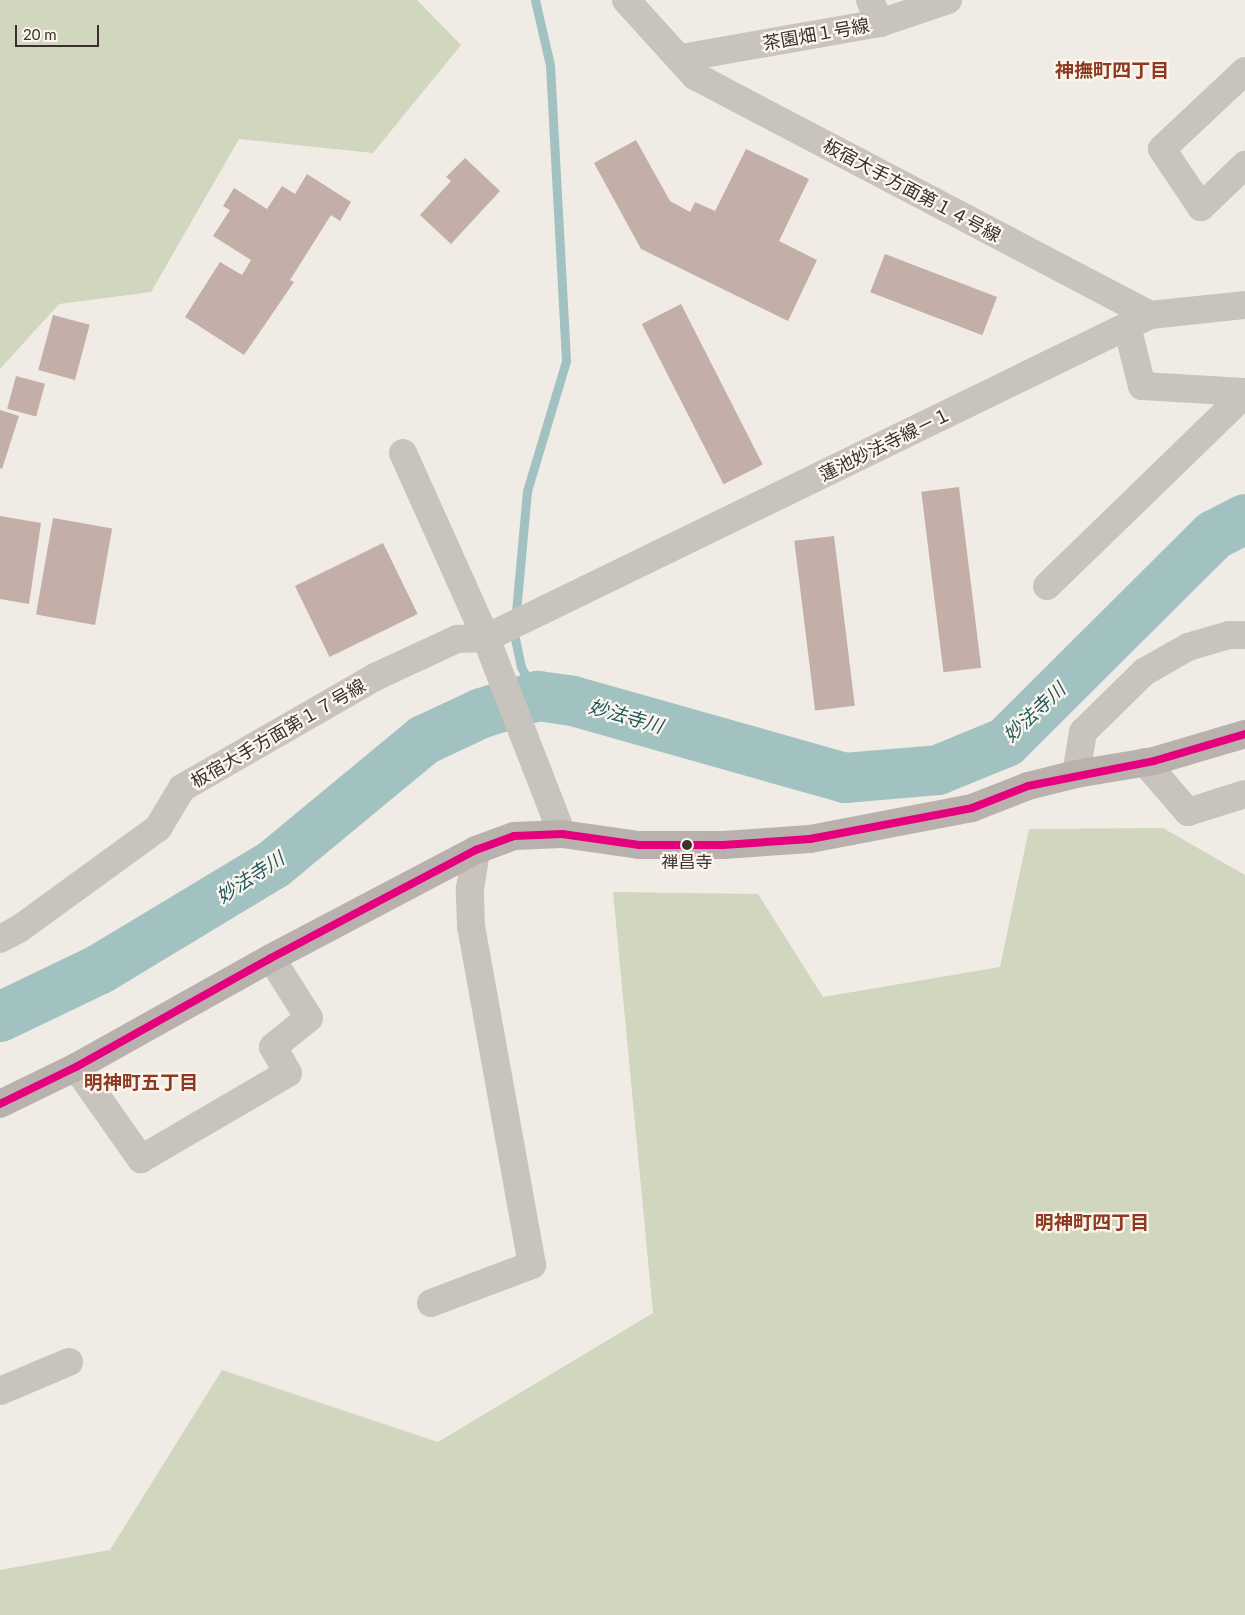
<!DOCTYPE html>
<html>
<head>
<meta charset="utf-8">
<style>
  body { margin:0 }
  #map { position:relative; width:1245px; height:1615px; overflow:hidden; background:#f0ebe5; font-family:Lato,"Noto Sans JP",sans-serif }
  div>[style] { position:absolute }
  .green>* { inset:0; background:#d1d6bf }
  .stream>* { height:9px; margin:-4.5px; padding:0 4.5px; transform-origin:4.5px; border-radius:4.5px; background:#a1c2c1 }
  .river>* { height:50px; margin:-25px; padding:0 25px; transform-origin:25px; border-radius:25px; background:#a1c2c1 }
  .building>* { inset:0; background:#c3afa7; transform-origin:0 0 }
  .minor>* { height:28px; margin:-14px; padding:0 14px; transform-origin:14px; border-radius:14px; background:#c9c3be }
  .major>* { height:28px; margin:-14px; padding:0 14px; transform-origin:14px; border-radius:14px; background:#b8b1ad }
  .bus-1>* { height:8px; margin:-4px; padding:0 4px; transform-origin:4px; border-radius:4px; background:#e5007d }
  .dots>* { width:14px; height:14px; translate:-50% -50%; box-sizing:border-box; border:2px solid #fbf5ee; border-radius:50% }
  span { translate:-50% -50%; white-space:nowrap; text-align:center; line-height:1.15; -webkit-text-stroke:4.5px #fbf5ee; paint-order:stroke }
  .bus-label { font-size:17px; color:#3b302b }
  .street-label { font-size:18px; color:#3b302b }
  .neighbourhood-label { font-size:19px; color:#8c3b22; font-weight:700 }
  .water-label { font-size:19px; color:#1f5a5e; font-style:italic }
  .scale { position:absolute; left:15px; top:25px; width:84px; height:22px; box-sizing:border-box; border:2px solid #3b302b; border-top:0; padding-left:6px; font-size:15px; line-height:18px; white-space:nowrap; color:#3b302b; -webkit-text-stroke:4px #fbf5ee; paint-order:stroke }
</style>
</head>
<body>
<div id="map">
  <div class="green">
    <i style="clip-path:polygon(0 0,417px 0,461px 45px,373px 153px,239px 139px,151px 292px,59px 304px,0 369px)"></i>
    <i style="clip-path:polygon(1163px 828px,1245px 875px,1245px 1615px,0 1615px,0 1570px,110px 1550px,222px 1370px,438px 1442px,653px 1313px,613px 892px,758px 894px,823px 997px,1000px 967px,1029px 829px)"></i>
  </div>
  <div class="stream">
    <i style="left:535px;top:0;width:67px;rotate:77deg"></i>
    <i style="left:550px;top:65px;width:296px;rotate:86.9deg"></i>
    <i style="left:566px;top:361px;width:136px;rotate:106.7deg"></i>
    <i style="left:527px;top:491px;width:144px;rotate:95.2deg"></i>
    <i style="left:514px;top:634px;width:34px;rotate:78deg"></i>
    <i style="left:521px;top:667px;width:34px;rotate:60deg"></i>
  </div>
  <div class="river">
    <i style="left:0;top:1017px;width:111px;rotate:-25.6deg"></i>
    <i style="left:100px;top:969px;width:203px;rotate:-31.1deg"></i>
    <i style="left:274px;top:864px;width:195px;rotate:-39.6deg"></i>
    <i style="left:424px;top:740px;width:64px;rotate:-25deg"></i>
    <i style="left:482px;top:713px;width:59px;rotate:-16.9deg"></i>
    <i style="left:538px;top:696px;width:35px;rotate:8deg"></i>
    <i style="left:573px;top:701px;width:283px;rotate:15.8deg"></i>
    <i style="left:845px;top:778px;width:93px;rotate:-4.9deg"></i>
    <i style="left:938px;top:770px;width:74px;rotate:-22.4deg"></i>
    <i style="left:1006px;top:742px;width:293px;rotate:-44.9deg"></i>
    <i style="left:1214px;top:535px;width:35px;rotate:-27deg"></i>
  </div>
  <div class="building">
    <i style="clip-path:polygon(636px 140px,670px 201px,690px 212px,695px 202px,715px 211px,746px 149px,809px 179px,779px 241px,817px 260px,788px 321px,641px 249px,594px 163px)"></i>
    <i style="clip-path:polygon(465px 158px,500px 191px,451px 244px,420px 215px,451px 181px,446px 177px)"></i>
    <i style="clip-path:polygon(307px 174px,351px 202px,340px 221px,331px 215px,290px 280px,294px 282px,244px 355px,185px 317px,220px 262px,242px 275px,251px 260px,213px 236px,230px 210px,223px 206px,234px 188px,267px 209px,282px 186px,295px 194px)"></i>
    <i style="left:885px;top:254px;width:120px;height:41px;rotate:21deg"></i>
    <i style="left:681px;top:304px;width:180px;height:44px;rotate:63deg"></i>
    <i style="left:53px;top:315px;width:38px;height:57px;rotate:15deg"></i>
    <i style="left:16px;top:376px;width:30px;height:34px;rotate:15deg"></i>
    <i style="clip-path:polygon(0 410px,19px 416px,2px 469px,0 468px)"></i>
    <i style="left:959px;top:487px;width:182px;height:38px;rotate:83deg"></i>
    <i style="clip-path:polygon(0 516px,41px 523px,29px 604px,0 599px)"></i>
    <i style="left:53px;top:518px;width:60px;height:98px;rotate:10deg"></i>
    <i style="left:834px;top:536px;width:171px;height:40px;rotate:83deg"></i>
    <i style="left:383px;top:543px;width:79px;height:98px;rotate:64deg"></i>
  </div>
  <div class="minor">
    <i style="left:626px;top:0;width:103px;rotate:47.8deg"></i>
    <i style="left:695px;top:76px;width:514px;rotate:27.71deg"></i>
    <i style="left:870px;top:0;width:25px;rotate:67deg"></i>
    <i style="left:681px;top:58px;width:202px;rotate:-10deg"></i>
    <i style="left:880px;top:23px;width:72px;rotate:-18.7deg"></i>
    <i style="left:1245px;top:71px;width:114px;rotate:136.8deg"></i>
    <i style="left:1162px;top:149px;width:70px;rotate:56.1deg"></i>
    <i style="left:1201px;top:207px;width:61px;rotate:-43.7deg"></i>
    <i style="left:1127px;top:326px;width:62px;rotate:76deg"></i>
    <i style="left:1142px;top:386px;width:103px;rotate:3.3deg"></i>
    <i style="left:403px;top:453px;width:203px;rotate:65.8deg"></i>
    <i style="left:486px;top:638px;width:210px;rotate:68.8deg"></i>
    <i style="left:1047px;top:586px;width:276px;rotate:-44.1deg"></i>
    <i style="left:1145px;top:762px;width:66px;rotate:49.3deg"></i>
    <i style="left:1188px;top:812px;width:60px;rotate:-17.5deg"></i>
    <i style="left:1076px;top:774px;width:43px;rotate:-80.5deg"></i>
    <i style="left:1083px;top:732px;width:86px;rotate:-44.5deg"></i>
    <i style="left:1144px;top:672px;width:51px;rotate:-29.6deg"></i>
    <i style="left:1188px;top:647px;width:43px;rotate:-16.3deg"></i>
    <i style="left:1229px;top:635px;width:16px"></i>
    <i style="left:0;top:939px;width:21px;rotate:-28deg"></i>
    <i style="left:19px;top:929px;width:172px;rotate:-36deg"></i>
    <i style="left:158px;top:828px;width:47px;rotate:-59deg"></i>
    <i style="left:182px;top:788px;width:223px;rotate:-29.9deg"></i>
    <i style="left:375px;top:677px;width:90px;rotate:-24.9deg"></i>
    <i style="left:457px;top:639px;width:29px;rotate:-2deg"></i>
    <i style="left:486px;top:638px;width:738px;rotate:-25.94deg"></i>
    <i style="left:1150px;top:315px;width:96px;rotate:-6deg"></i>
    <i style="left:76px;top:1067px;width:113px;rotate:54.8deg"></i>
    <i style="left:141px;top:1159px;width:170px;rotate:-30.3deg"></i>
    <i style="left:288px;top:1073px;width:30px;rotate:-120deg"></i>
    <i style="left:273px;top:1047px;width:46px;rotate:-38.9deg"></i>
    <i style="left:309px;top:1018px;width:71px;rotate:-122.3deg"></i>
    <i style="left:431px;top:1303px;width:108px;rotate:-20.6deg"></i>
    <i style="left:532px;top:1265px;width:344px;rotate:-100.2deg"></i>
    <i style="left:471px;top:926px;width:37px;rotate:-92deg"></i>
    <i style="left:470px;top:889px;width:39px;rotate:-81deg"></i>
    <i style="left:0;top:1391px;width:75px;rotate:-22.8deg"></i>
  </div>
  <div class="major">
    <i style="left:0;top:1104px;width:85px;rotate:-26deg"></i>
    <i style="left:76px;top:1067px;width:223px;rotate:-29.2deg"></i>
    <i style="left:271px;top:958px;width:232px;rotate:-27.8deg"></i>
    <i style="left:476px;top:850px;width:40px;rotate:-20.2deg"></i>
    <i style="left:514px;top:836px;width:48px;rotate:-2.4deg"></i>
    <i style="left:562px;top:834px;width:78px;rotate:8.1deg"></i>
    <i style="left:639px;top:845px;width:84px"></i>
    <i style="left:723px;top:845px;width:87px;rotate:-3.9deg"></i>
    <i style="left:810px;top:839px;width:165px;rotate:-10.8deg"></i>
    <i style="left:972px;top:808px;width:60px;rotate:-21.4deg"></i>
    <i style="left:1028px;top:786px;width:49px;rotate:-14deg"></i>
    <i style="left:1076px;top:774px;width:79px;rotate:-9.5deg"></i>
    <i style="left:1154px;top:761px;width:95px;rotate:-16.5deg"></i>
  </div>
  <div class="bus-1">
    <i style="left:0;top:1104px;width:85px;rotate:-26deg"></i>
    <i style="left:76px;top:1067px;width:223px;rotate:-29.2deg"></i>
    <i style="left:271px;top:958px;width:232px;rotate:-27.8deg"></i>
    <i style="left:476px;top:850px;width:40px;rotate:-20.2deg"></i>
    <i style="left:514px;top:836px;width:48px;rotate:-2.4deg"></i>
    <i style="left:562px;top:834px;width:78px;rotate:8.1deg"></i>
    <i style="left:639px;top:845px;width:84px"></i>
    <i style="left:723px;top:845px;width:87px;rotate:-3.9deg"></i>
    <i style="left:810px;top:839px;width:165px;rotate:-10.8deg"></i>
    <i style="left:972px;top:808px;width:60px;rotate:-21.4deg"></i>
    <i style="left:1028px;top:786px;width:128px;rotate:-11.2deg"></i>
    <i style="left:1154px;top:761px;width:95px;rotate:-16.5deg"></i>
  </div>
  <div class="dots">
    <i style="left:687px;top:845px;background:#3b302b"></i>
  </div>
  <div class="bus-label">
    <span style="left:687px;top:862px">禅昌寺</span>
  </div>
  <div class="street-label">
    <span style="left:816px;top:34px;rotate:-10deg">茶園畑１号線</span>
    <span style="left:912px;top:190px;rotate:28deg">板宿大手方面第１４号線</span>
    <span style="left:885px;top:444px;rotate:-26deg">蓮池妙法寺線－１</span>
    <span style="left:278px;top:733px;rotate:-30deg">板宿大手方面第１７号線</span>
  </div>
  <div class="neighbourhood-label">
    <span style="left:1112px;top:70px">神撫町四丁目</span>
    <span style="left:141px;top:1082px">明神町五丁目</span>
    <span style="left:1092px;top:1222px">明神町四丁目</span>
  </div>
  <div class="water-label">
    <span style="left:1034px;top:712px;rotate:-43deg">妙法寺川</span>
    <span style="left:626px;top:716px;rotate:16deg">妙法寺川</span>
    <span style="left:250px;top:877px;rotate:-33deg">妙法寺川</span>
  </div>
  <div class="scale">20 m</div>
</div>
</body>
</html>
